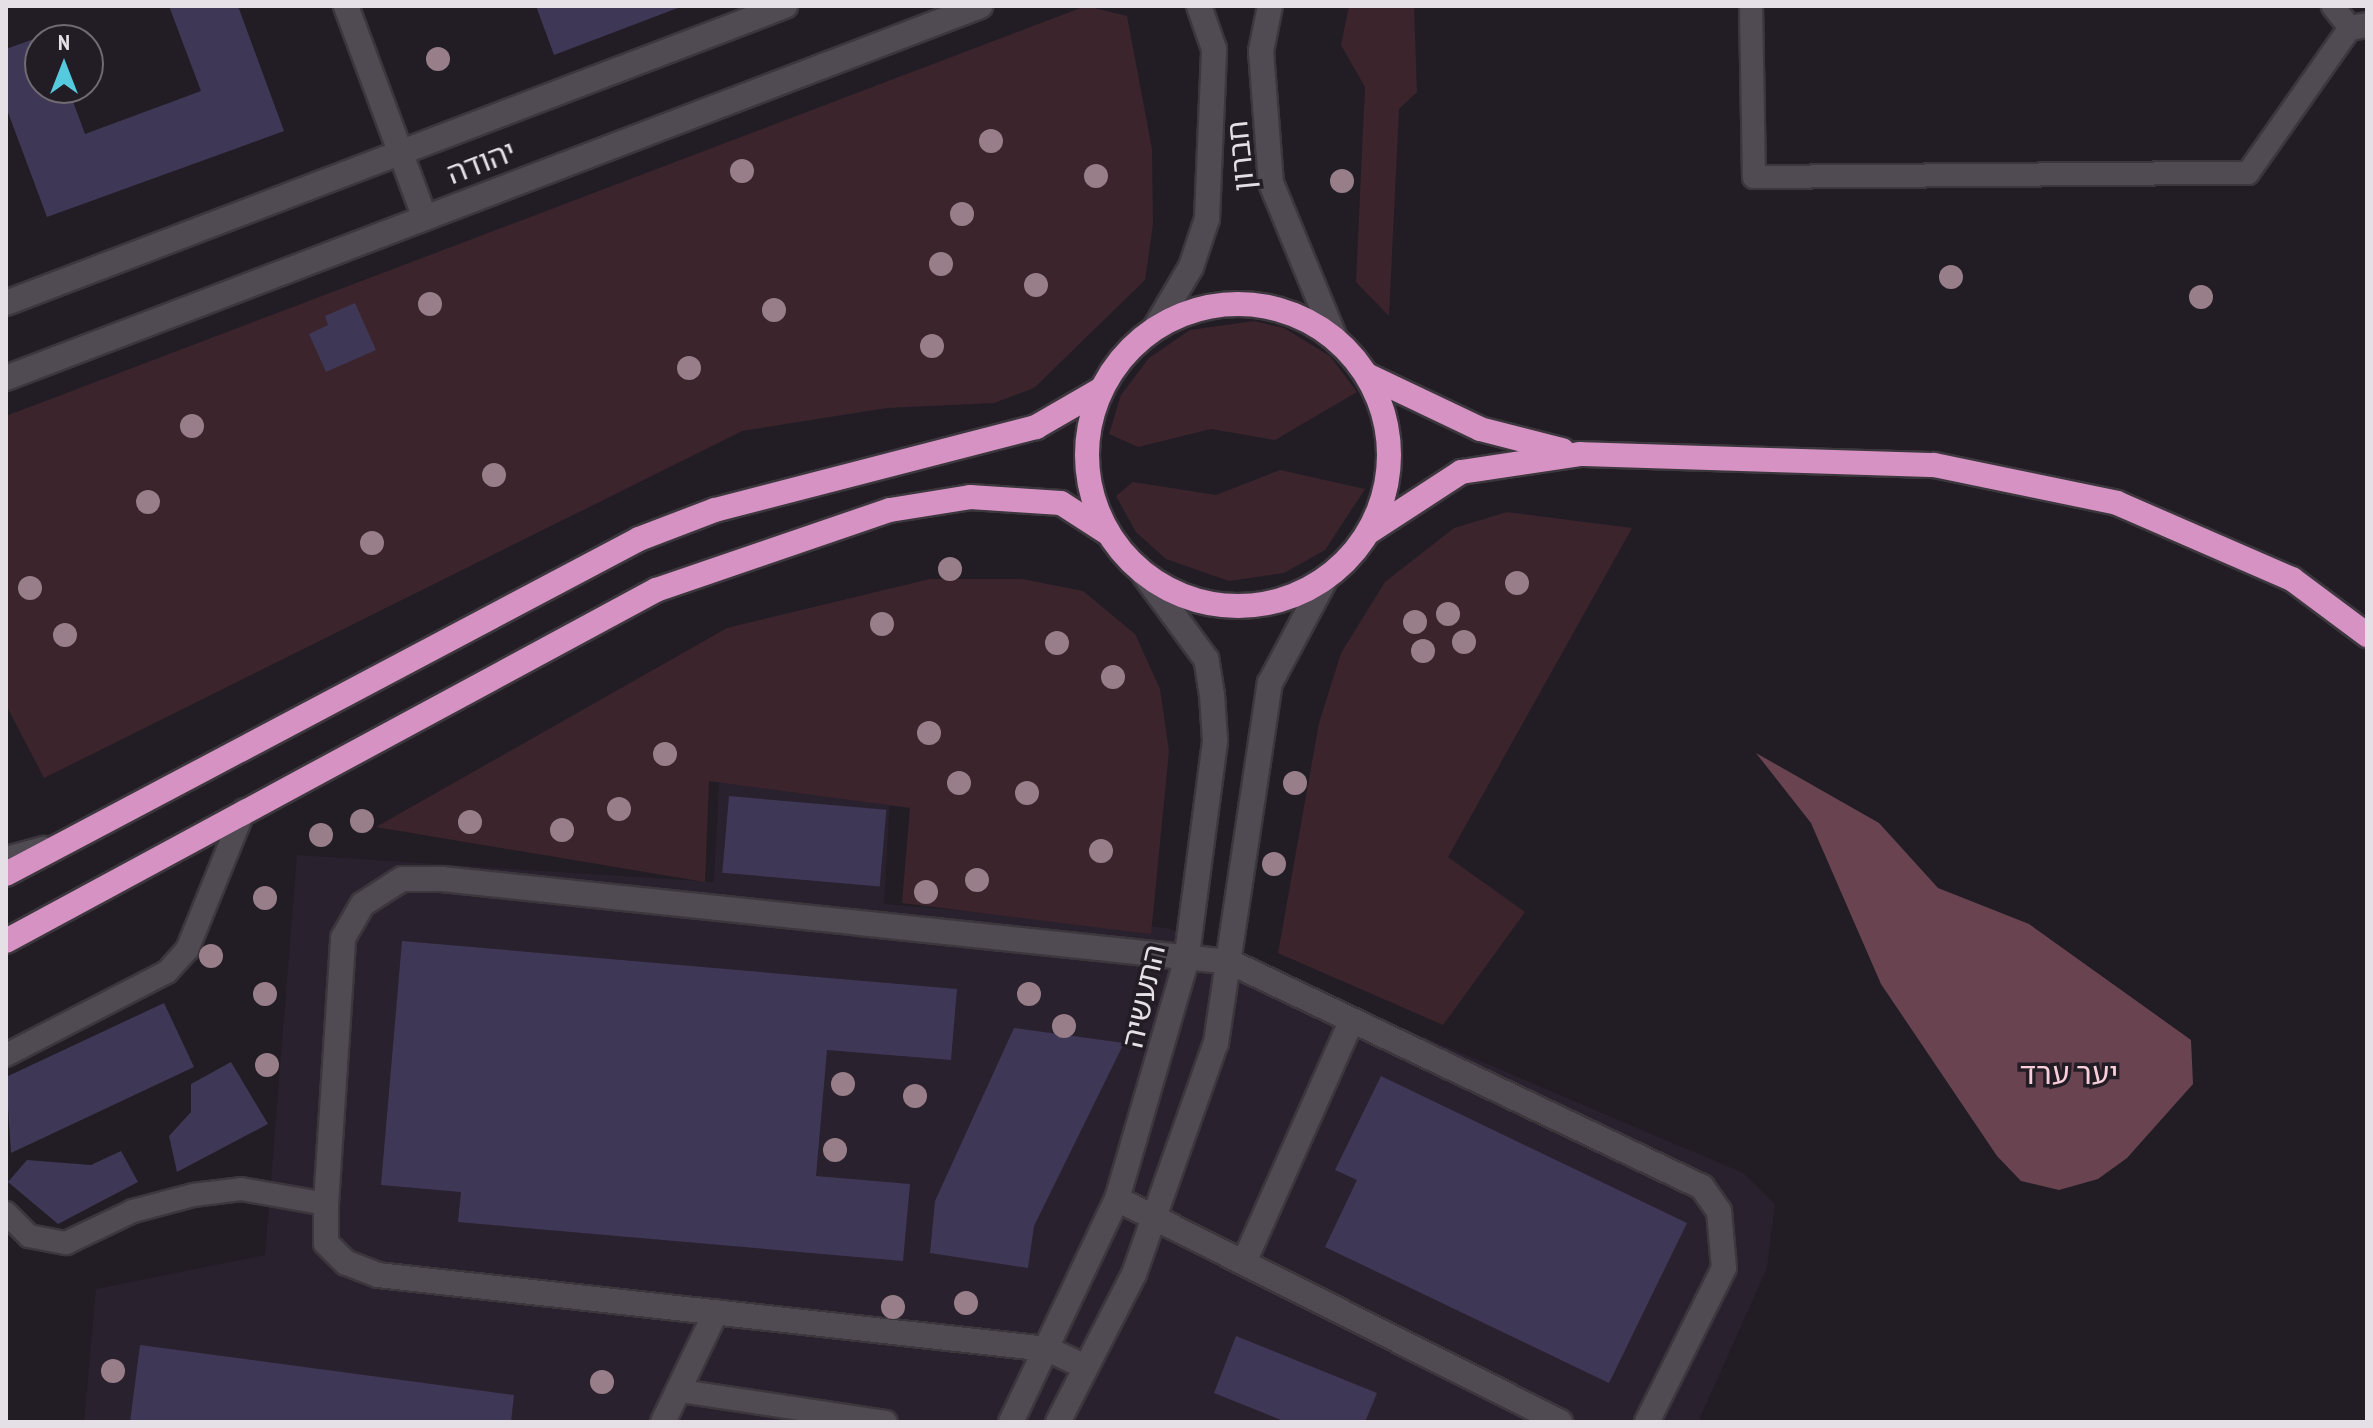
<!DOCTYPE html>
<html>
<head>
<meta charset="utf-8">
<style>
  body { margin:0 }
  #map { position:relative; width:2373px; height:1428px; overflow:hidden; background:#221d24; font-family:"PT Sans Narrow","Noto Sans Hebrew",sans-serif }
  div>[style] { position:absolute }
  .built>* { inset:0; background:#2a212e }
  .green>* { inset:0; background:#3b242c }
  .forest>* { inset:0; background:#694450 }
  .building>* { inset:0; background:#3f3756; transform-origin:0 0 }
  .roads { filter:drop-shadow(2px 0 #3c373d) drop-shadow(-2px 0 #3c373d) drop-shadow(0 2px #3c373d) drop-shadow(0 -2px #3c373d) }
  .lane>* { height:22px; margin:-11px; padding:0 11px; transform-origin:11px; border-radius:11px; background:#504b53 }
  .street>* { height:24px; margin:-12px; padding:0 12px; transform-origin:12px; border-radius:12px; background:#504b53 }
  .secondary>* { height:24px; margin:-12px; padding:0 12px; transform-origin:12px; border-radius:12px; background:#504b53 }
  .highway>* { height:24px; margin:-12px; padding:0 12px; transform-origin:12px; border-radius:12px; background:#d792c4 }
  .highway>.ring { margin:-12px; padding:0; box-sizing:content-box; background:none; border:24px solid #d792c4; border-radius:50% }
  .trees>* { width:24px; height:24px; margin:-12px; border-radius:50%; background:#987e88 }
  span { translate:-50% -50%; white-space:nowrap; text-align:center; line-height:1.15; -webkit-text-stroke:7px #221d24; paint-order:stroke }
  .street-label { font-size:30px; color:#e4e0e5 }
  .park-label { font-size:30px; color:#f8ceda }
  .frame { position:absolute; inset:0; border:8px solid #e4e0e5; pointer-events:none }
  .north { position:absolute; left:24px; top:24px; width:80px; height:80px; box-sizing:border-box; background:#221d24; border:2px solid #706b71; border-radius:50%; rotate:0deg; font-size:22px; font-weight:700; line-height:32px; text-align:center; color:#e4e0e5 }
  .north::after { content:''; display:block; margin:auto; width:28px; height:36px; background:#55cadf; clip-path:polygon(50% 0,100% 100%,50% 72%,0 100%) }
</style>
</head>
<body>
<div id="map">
  <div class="built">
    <i style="clip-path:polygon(720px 765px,891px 781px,884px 904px,1168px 928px,1743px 1173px,1775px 1204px,1767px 1268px,1698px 1422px,84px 1422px,96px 1289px,265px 1255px,297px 855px,714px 882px)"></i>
  </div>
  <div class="green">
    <i style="clip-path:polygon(1086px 6px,1127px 16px,1152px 149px,1153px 224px,1145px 280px,1034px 388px,994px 403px,887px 408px,742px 431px,44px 778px,6px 705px,6px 416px)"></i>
    <i style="clip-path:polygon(1349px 6px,1414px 6px,1417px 92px,1399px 109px,1389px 316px,1356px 282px,1365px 87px,1341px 45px)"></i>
    <i style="clip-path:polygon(1254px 321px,1284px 328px,1330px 356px,1357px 392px,1275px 440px,1211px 429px,1138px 447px,1109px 434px,1121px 395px,1149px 358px,1190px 330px)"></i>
    <i style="clip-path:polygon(1280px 470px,1365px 489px,1325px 550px,1284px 573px,1229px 581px,1166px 559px,1136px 532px,1116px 496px,1133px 482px,1216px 495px)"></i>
    <i style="clip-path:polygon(1507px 512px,1632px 528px,1448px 857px,1525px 912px,1443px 1025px,1278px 953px,1319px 723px,1341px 653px,1385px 582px,1454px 528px)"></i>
    <i style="clip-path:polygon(930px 579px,1022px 579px,1083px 591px,1135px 634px,1160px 689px,1169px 751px,1151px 934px,902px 903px,910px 808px,709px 781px,705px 882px,376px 827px,727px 628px)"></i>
  </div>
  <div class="forest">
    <i style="clip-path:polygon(1756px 753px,1879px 823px,1938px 888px,2029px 924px,2191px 1040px,2193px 1084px,2127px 1158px,2098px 1179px,2059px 1190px,2021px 1181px,1997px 1156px,1881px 984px,1811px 823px)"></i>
  </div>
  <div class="building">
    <i style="clip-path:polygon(169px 6px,238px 6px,284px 131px,47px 217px,6px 107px,6px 49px,48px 34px,50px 40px,40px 40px,40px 88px,68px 88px,85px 134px,201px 91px)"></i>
    <i style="clip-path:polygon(536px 6px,683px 6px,554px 55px)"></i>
    <i style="clip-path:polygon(355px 303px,376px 350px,326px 372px,309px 334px,328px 325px,325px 316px)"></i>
    <i style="left:729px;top:796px;width:158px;height:77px;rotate:5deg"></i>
    <i style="clip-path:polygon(402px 941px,957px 989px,951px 1060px,827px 1050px,816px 1176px,910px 1184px,903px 1261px,458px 1222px,461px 1192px,381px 1185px)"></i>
    <i style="clip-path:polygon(164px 1003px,194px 1067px,11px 1153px,6px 1077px)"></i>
    <i style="clip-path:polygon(1014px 1028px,1124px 1043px,1034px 1226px,1028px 1268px,930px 1253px,935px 1201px)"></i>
    <i style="clip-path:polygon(231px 1062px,268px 1124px,177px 1172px,169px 1136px,191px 1112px,191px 1084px)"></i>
    <i style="clip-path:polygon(1381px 1076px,1687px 1223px,1609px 1383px,1325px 1247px,1357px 1180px,1335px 1170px)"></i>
    <i style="clip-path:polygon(121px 1151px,138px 1182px,58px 1224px,8px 1182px,27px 1160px,91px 1165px)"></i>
    <i style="clip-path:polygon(1236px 1336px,1377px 1393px,1365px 1422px,1286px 1422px,1214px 1393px)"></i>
    <i style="clip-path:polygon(140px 1345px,514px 1395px,511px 1422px,130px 1422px)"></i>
  </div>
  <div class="roads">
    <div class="lane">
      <i style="left:1751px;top:6px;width:171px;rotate:89deg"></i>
      <i style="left:1754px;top:177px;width:494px;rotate:-0.5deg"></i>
      <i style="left:2248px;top:173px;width:177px;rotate:-54.9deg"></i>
      <i style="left:2350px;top:28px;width:28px;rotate:-128deg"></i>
      <i style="left:6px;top:858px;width:39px;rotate:-15deg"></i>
      <i style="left:6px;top:1055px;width:181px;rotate:-27.3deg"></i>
      <i style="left:167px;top:972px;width:30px;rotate:-48deg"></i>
      <i style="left:187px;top:950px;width:151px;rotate:-67.8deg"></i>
      <i style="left:6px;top:1213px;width:33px;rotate:45deg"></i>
      <i style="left:29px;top:1236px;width:38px;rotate:11deg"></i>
      <i style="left:66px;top:1243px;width:74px;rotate:-25.5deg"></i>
      <i style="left:133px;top:1211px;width:62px;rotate:-14.9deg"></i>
      <i style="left:193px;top:1195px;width:48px;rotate:-7.1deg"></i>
      <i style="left:241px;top:1189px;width:86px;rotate:10deg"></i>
      <i style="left:681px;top:1391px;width:207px;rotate:8.6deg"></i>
    </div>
    <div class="street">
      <i style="left:346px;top:6px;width:226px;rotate:69.6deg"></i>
      <i style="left:2350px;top:28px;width:17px;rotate:-10deg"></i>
      <i style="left:1117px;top:1199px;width:496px;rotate:26.7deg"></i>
      <i style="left:1245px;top:1260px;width:258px;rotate:-66deg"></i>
      <i style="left:1086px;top:1367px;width:43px;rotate:-155.2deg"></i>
      <i style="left:1047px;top:1349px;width:673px;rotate:-173.69deg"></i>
      <i style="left:378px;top:1275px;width:34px;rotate:-159deg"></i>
      <i style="left:346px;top:1263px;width:28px;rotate:-135deg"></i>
      <i style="left:326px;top:1243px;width:39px;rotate:-90deg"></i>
      <i style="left:326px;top:1204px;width:267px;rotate:-86.3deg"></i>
      <i style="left:343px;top:938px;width:39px;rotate:-60deg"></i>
      <i style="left:363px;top:904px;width:46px;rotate:-32.7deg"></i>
      <i style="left:402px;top:879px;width:40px"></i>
      <i style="left:442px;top:879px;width:792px;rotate:6.01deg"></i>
      <i style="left:1230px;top:962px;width:523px;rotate:25.49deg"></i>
      <i style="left:1702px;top:1187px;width:29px;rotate:55deg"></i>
      <i style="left:1719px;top:1211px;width:57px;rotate:85deg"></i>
      <i style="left:1724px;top:1268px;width:172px;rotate:116.6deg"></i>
      <i style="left:663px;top:1422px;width:122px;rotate:-64.3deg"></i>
    </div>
    <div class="secondary">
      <i style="left:1270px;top:6px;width:46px;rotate:101.3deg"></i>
      <i style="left:1261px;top:51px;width:132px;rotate:85.7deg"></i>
      <i style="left:1271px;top:183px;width:165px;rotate:67.6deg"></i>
      <i style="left:6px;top:303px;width:834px;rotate:-20.87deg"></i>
      <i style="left:1155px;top:328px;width:71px;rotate:-59.5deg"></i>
      <i style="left:1191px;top:267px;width:51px;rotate:-71.6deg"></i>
      <i style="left:1207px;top:219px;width:170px;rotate:-87.6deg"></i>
      <i style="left:1214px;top:49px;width:46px;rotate:-109.2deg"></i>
      <i style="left:6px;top:378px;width:1043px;rotate:-20.9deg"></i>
      <i style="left:1011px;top:1422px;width:247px;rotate:-64.6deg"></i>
      <i style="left:1117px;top:1199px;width:247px;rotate:-73.8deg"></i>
      <i style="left:1186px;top:962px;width:223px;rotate:-82.5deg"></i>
      <i style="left:1215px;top:741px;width:46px;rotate:-93.7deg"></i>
      <i style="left:1212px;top:695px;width:36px;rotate:-99deg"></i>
      <i style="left:1206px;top:659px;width:103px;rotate:-126.3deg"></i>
      <i style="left:1058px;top:1422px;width:166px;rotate:-62.8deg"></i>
      <i style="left:1134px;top:1274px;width:245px;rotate:-70.5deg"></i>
      <i style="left:1216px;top:1043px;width:364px;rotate:-81.5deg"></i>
      <i style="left:1270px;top:683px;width:117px;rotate:-61.9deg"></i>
    </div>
    <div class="highway">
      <i class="ring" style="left:1087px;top:304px;width:278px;height:278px"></i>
      <i style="left:1369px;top:376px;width:123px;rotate:25.5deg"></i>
      <i style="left:1480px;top:429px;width:85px;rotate:14.4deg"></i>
      <i style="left:1369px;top:532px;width:110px;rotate:-33.1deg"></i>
      <i style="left:1461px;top:472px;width:120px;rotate:-8.6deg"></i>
      <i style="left:1580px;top:454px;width:354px;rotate:1.8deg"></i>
      <i style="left:1934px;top:465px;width:187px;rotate:11.7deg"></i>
      <i style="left:2117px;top:503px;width:191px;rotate:23.5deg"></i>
      <i style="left:2292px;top:579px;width:94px;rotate:36.7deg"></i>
      <i style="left:6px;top:874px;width:716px;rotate:-27.89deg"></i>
      <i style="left:639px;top:539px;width:81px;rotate:-20.9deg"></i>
      <i style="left:715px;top:510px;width:332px;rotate:-14.5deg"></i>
      <i style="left:1036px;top:427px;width:74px;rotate:-30deg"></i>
      <i style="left:6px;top:941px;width:739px;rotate:-28.37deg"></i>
      <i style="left:656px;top:590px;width:247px;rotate:-18.9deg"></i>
      <i style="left:890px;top:510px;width:81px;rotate:-9.2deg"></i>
      <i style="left:970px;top:497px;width:91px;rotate:3.8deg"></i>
      <i style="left:1061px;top:503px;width:54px;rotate:32.8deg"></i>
    </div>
  </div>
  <div class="trees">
    <i style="left:438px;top:59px"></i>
    <i style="left:991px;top:141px"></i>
    <i style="left:742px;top:171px"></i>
    <i style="left:1096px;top:176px"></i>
    <i style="left:1342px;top:181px"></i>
    <i style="left:962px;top:214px"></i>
    <i style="left:941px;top:264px"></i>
    <i style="left:1951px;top:277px"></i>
    <i style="left:1036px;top:285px"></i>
    <i style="left:2201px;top:297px"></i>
    <i style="left:430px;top:304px"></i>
    <i style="left:774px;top:310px"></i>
    <i style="left:932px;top:346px"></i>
    <i style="left:689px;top:368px"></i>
    <i style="left:192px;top:426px"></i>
    <i style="left:494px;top:475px"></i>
    <i style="left:148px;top:502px"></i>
    <i style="left:372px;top:543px"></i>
    <i style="left:950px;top:569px"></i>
    <i style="left:1517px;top:583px"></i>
    <i style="left:30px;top:588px"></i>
    <i style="left:1448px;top:614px"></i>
    <i style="left:1415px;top:622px"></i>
    <i style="left:882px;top:624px"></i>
    <i style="left:65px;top:635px"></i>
    <i style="left:1464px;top:642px"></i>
    <i style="left:1057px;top:643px"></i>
    <i style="left:1423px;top:651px"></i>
    <i style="left:1113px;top:677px"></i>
    <i style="left:929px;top:733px"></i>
    <i style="left:665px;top:754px"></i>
    <i style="left:959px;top:783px"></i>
    <i style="left:1295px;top:783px"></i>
    <i style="left:1027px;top:793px"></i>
    <i style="left:619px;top:809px"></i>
    <i style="left:362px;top:821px"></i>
    <i style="left:470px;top:822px"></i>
    <i style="left:562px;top:830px"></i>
    <i style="left:321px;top:835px"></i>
    <i style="left:1101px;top:851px"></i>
    <i style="left:1274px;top:864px"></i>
    <i style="left:977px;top:880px"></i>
    <i style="left:926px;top:892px"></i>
    <i style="left:265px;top:898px"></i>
    <i style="left:211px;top:956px"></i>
    <i style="left:265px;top:994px"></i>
    <i style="left:1029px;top:994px"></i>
    <i style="left:1064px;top:1026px"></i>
    <i style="left:267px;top:1065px"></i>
    <i style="left:843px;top:1084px"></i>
    <i style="left:915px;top:1096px"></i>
    <i style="left:835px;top:1150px"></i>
    <i style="left:966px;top:1303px"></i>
    <i style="left:893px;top:1307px"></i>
    <i style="left:113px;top:1371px"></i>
    <i style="left:602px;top:1382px"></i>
  </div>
  <div class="street-label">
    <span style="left:1240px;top:156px;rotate:-96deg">חברון</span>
    <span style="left:481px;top:162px;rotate:-21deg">יהודה</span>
    <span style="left:1143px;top:996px;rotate:-77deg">התעשיה</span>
  </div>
  <div class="park-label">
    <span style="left:2069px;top:1073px">יער ערד</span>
  </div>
  <div class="frame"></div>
  <div class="north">N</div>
</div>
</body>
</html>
